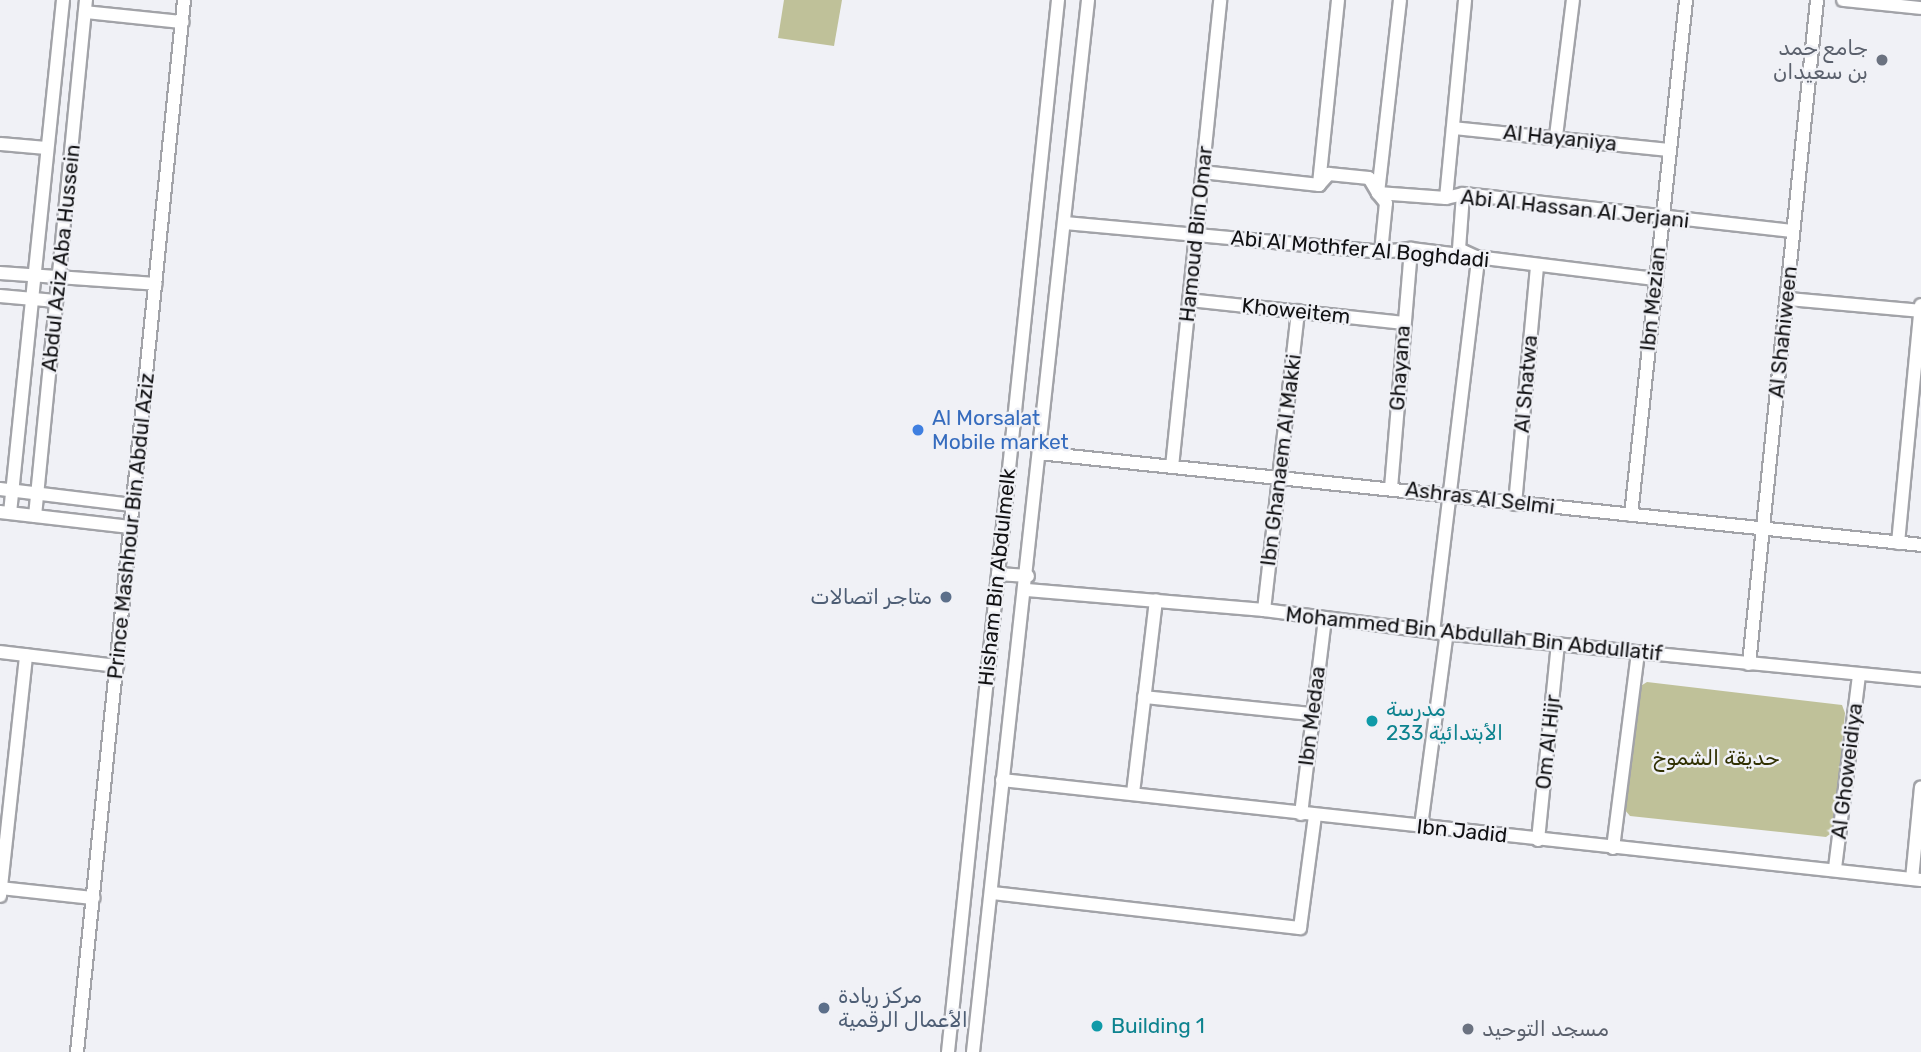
<!DOCTYPE html>
<html>
<head>
<meta charset="utf-8">
<style>
  body { margin:0 }
  #map { position:relative; width:1921px; height:1052px; overflow:hidden; background:#f0f1f6; font-family:Rubik,"Noto Sans Arabic",sans-serif }
  div>[style] { position:absolute }
  .green>* { inset:0; background:#bfc199 }
  .roads { filter:drop-shadow(2px 0 #a2a3a8) drop-shadow(-2px 0 #a2a3a8) drop-shadow(0 2px #a2a3a8) drop-shadow(0 -2px #a2a3a8) }
  .minor>* { height:12px; margin:-6px; padding:0 6px; transform-origin:6px; border-radius:6px; background:#fff }
  .dots>* { width:19px; height:19px; translate:-50% -50%; box-sizing:border-box; border:4px solid #f0f1f6; border-radius:50% }
  span { translate:-50% -50%; white-space:nowrap; text-align:center; line-height:1.15; -webkit-text-stroke:5px #f0f1f6; paint-order:stroke }
  .worship-label { font-size:21px; color:#5b616d }
  .right { translate:-100% -50%; text-align:right }
  .left { translate:0 -50%; text-align:left }
  .street-label { font-size:21px; color:#111113 }
  .shop-label { font-size:21px; color:#366cbe }
  .service-label { font-size:21px; color:#4e5e75 }
  .culture-label { font-size:21px; color:#0d838f }
  .park-label { font-size:21px; color:#303002 }
</style>
</head>
<body>
<div id="map">
  <div class="green">
    <i style="clip-path:polygon(784px 0,842px 0,834px 46px,778px 38px)"></i>
    <i style="clip-path:polygon(1647px 682px,1842px 705px,1845px 713px,1834px 831px,1826px 837px,1630px 816px,1624px 809px,1639px 687px)"></i>
  </div>
  <div class="roads">
    <div class="minor">
      <i style="left:1843px;top:0;width:78px;rotate:5.9deg"></i>
      <i style="left:85px;top:12px;width:98px;rotate:5.9deg"></i>
      <i style="left:1453px;top:128px;width:216px;rotate:5.8deg"></i>
      <i style="left:1556px;top:136px;width:137px;rotate:-82.9deg"></i>
      <i style="left:0;top:144px;width:46px;rotate:5deg"></i>
      <i style="left:1202px;top:172px;width:118px;rotate:6.3deg"></i>
      <i style="left:1319px;top:185px;width:15px;rotate:-48deg"></i>
      <i style="left:1329px;top:174px;width:40px;rotate:5.7deg"></i>
      <i style="left:1369px;top:178px;width:17px;rotate:59deg"></i>
      <i style="left:1378px;top:193px;width:68px;rotate:4.2deg"></i>
      <i style="left:1446px;top:198px;width:17px;rotate:-13deg"></i>
      <i style="left:1463px;top:194px;width:332px;rotate:6.4deg"></i>
      <i style="left:1319px;top:184px;width:185px;rotate:-84.1deg"></i>
      <i style="left:1446px;top:198px;width:199px;rotate:-84.5deg"></i>
      <i style="left:1065px;top:223px;width:317px;rotate:5.2deg"></i>
      <i style="left:1381px;top:252px;width:30px;rotate:-6deg"></i>
      <i style="left:1411px;top:249px;width:246px;rotate:7deg"></i>
      <i style="left:1381px;top:252px;width:49px;rotate:-84.2deg"></i>
      <i style="left:1386px;top:203px;width:13px;rotate:-129deg"></i>
      <i style="left:1378px;top:193px;width:194px;rotate:-83.5deg"></i>
      <i style="left:0;top:273px;width:156px;rotate:4deg"></i>
      <i style="left:0;top:296px;width:56px;rotate:5.1deg"></i>
      <i style="left:1789px;top:299px;width:133px;rotate:5.2deg"></i>
      <i style="left:1189px;top:300px;width:215px;rotate:6.1deg"></i>
      <i style="left:1039px;top:453px;width:887px;rotate:5.95deg"></i>
      <i style="left:1172px;top:467px;width:469px;rotate:-84.1deg"></i>
      <i style="left:1391px;top:488px;width:240px;rotate:-85.2deg"></i>
      <i style="left:0;top:489px;width:133px;rotate:6.9deg"></i>
      <i style="left:1515px;top:504px;width:240px;rotate:-84.7deg"></i>
      <i style="left:0;top:512px;width:131px;rotate:6.6deg"></i>
      <i style="left:10px;top:513px;width:516px;rotate:-84.1deg"></i>
      <i style="left:1631px;top:515px;width:518px;rotate:-83.9deg"></i>
      <i style="left:35px;top:516px;width:519px;rotate:-84.36deg"></i>
      <i style="left:1898px;top:543px;width:239px;rotate:-84.5deg"></i>
      <i style="left:998px;top:574px;width:30px;rotate:4deg"></i>
      <i style="left:1027px;top:590px;width:238px;rotate:4.8deg"></i>
      <i style="left:1264px;top:610px;width:170px;rotate:7.4deg"></i>
      <i style="left:1433px;top:632px;width:490px;rotate:5.6deg"></i>
      <i style="left:1264px;top:610px;width:301px;rotate:-83.5deg"></i>
      <i style="left:1433px;top:632px;width:377px;rotate:-83.1deg"></i>
      <i style="left:1478px;top:258px;width:21px;rotate:-155deg"></i>
      <i style="left:1459px;top:249px;width:55px;rotate:-85.8deg"></i>
      <i style="left:0;top:652px;width:118px;rotate:6.8deg"></i>
      <i style="left:1749px;top:664px;width:667px;rotate:-84.15deg"></i>
      <i style="left:1144px;top:697px;width:169px;rotate:5.8deg"></i>
      <i style="left:1002px;top:780px;width:924px;rotate:6.21deg"></i>
      <i style="left:1133px;top:793px;width:194px;rotate:-83.2deg"></i>
      <i style="left:1301px;top:814px;width:197px;rotate:-83deg"></i>
      <i style="left:1421px;top:826px;width:196px;rotate:-82.4deg"></i>
      <i style="left:1538px;top:840px;width:197px;rotate:-84.2deg"></i>
      <i style="left:1613px;top:848px;width:197px;rotate:-82.7deg"></i>
      <i style="left:1835px;top:868px;width:195px;rotate:-82.9deg"></i>
      <i style="left:1912px;top:879px;width:92px;rotate:-84.4deg"></i>
      <i style="left:1px;top:888px;width:93px;rotate:6.2deg"></i>
      <i style="left:992px;top:893px;width:310px;rotate:6.5deg"></i>
      <i style="left:1300px;top:928px;width:113px;rotate:-82.4deg"></i>
      <i style="left:0;top:896px;width:242px;rotate:-83.8deg"></i>
      <i style="left:77px;top:1052px;width:1057px;rotate:-84.19deg"></i>
      <i style="left:948px;top:1052px;width:1058px;rotate:-84.03deg"></i>
      <i style="left:973px;top:1052px;width:1058px;rotate:-83.76deg"></i>
    </div>
  </div>
  <div class="dots">
    <i style="left:1882px;top:60px;background:#6b7280"></i>
    <i style="left:918px;top:430px;background:#3f7fe0"></i>
    <i style="left:946px;top:597px;background:#5c6f8a"></i>
    <i style="left:1372px;top:721px;background:#0f9aa8"></i>
    <i style="left:824px;top:1008px;background:#5c6f8a"></i>
    <i style="left:1097px;top:1026px;background:#0f9aa8"></i>
    <i style="left:1468px;top:1029px;background:#6b7280"></i>
  </div>
  <div class="worship-label">
    <span class="right" style="left:1868px;top:60px">جامع حمد<br>بن سعيدان</span>
    <span class="left" style="left:1482px;top:1029px">مسجد التوحيد</span>
  </div>
  <div class="street-label">
    <span style="left:1560px;top:138px;rotate:6deg">Al Hayaniya</span>
    <span style="left:1575px;top:209px;rotate:6deg">Abi Al Hassan Al Jerjani</span>
    <span style="left:1196px;top:234px;rotate:-84deg">Hamoud Bin Omar</span>
    <span style="left:1360px;top:249px;rotate:5deg">Abi Al Mothfer Al Boghdadi</span>
    <span style="left:61px;top:258px;rotate:-84deg">Abdul Aziz Aba Hussein</span>
    <span style="left:1653px;top:299px;rotate:-84deg">Ibn Mezian</span>
    <span style="left:1296px;top:311px;rotate:6deg">Khoweitem</span>
    <span style="left:1783px;top:332px;rotate:-84deg">Al Shahiween</span>
    <span style="left:1400px;top:368px;rotate:-86deg">Ghayana</span>
    <span style="left:1526px;top:384px;rotate:-85deg">Al Shatwa</span>
    <span style="left:1281px;top:460px;rotate:-83deg">Ibn Ghanaem Al Makki</span>
    <span style="left:1480px;top:498px;rotate:7deg">Ashras Al Selmi</span>
    <span style="left:131px;top:526px;rotate:-84deg">Prince Mashhour Bin Abdul Aziz</span>
    <span style="left:997px;top:577px;rotate:-84deg">Hisham Bin Abdulmelk</span>
    <span style="left:1474px;top:634px;rotate:6deg">Mohammed Bin Abdullah Bin Abdullatif</span>
    <span style="left:1312px;top:716px;rotate:-83deg">Ibn Medaa</span>
    <span style="left:1548px;top:742px;rotate:-84deg">Om Al Hijr</span>
    <span style="left:1847px;top:771px;rotate:-83deg">Al Ghoweidiya</span>
    <span style="left:1462px;top:831px;rotate:6deg">Ibn Jadid</span>
  </div>
  <div class="shop-label">
    <span class="left" style="left:932px;top:430px">Al Morsalat<br>Mobile market</span>
  </div>
  <div class="service-label">
    <span class="right" style="left:932px;top:597px">متاجر اتصالات</span>
    <span class="left" style="left:838px;top:1008px">مركز ريادة<br>الأعمال الرقمية</span>
  </div>
  <div class="culture-label">
    <span class="left" style="left:1386px;top:721px">مدرسة<br>الأبتدائية 233</span>
    <span class="left" style="left:1111px;top:1026px">Building 1</span>
  </div>
  <div class="park-label">
    <span style="left:1716px;top:758px">حديقة الشموخ</span>
  </div>
</div>
</body>
</html>
